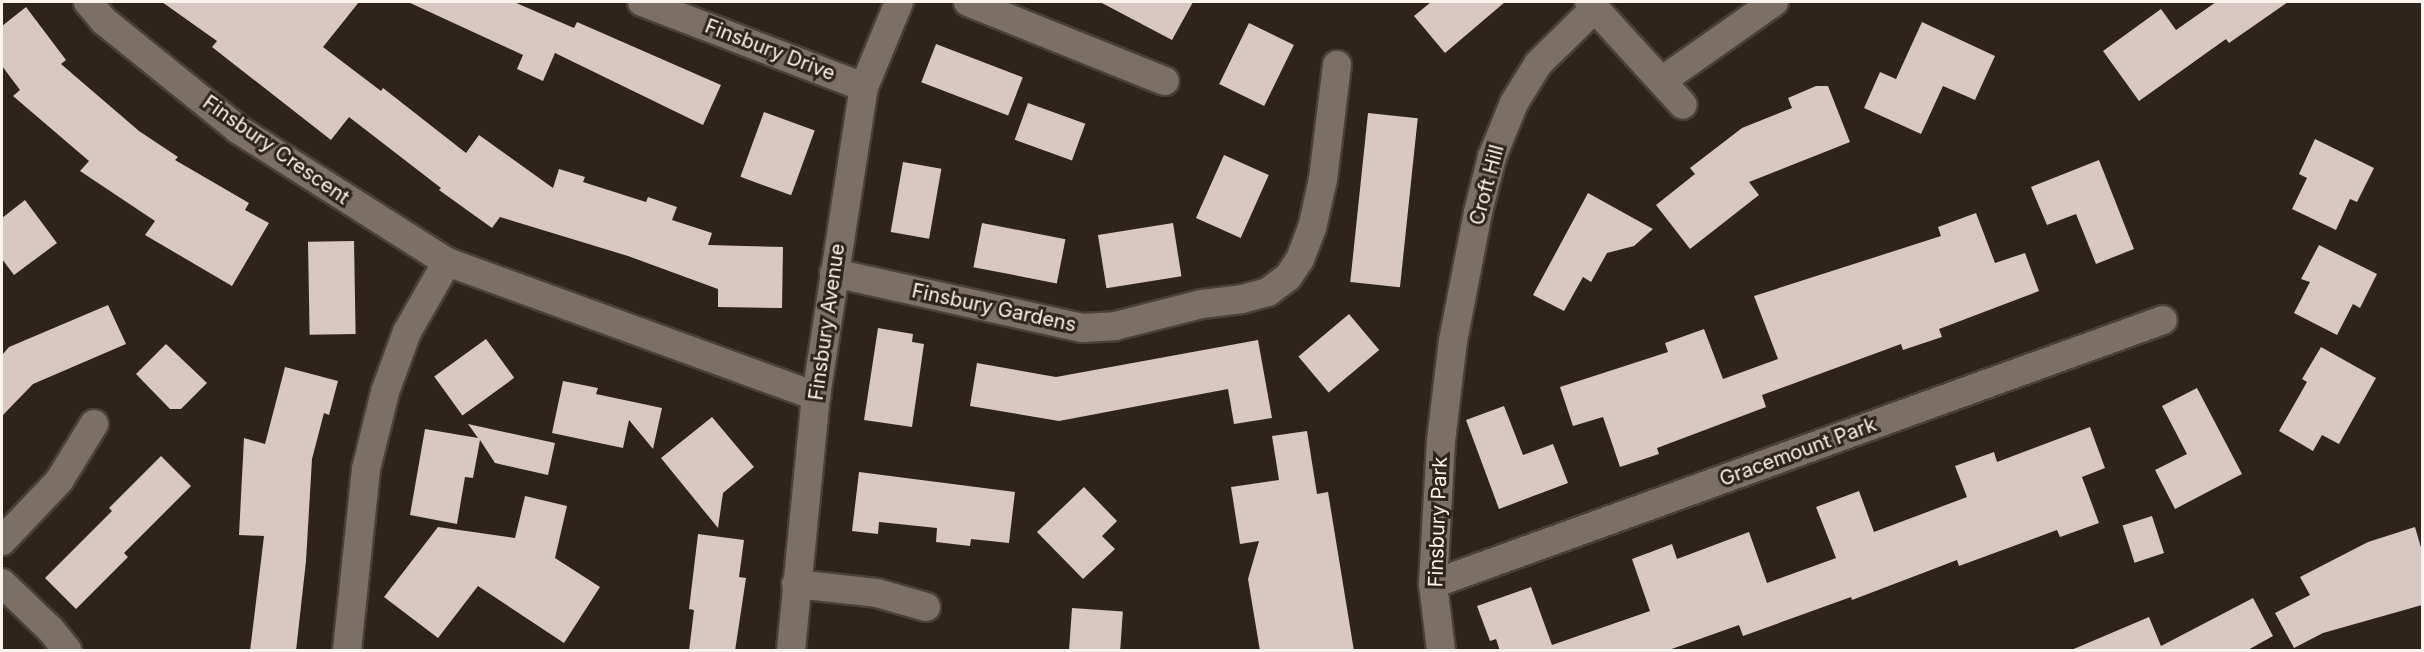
<!DOCTYPE html>
<style>
body{margin:0}
#map{position:relative;width:2424px;height:652px;overflow:hidden;background:#2e241c;font-family:Inter,sans-serif}
div>[style]{position:absolute}
.building>*{inset:0;background:#d8c7c2;transform-origin:0 0}
.roads{filter:drop-shadow(2px 0 #484039) drop-shadow(-2px 0 #484039) drop-shadow(0 2px #484039) drop-shadow(0 -2px #484039)}
.minor>*{height:28px;margin:-14px;padding:0 14px;transform-origin:14px;border-radius:14px;background:#7c7066}
span{translate:-50% -50%;white-space:nowrap;text-align:center;line-height:1.15;-webkit-text-stroke:6px #2e241c;paint-order:stroke}
.street-label{font-size:20px;color:#faf3ee}
.frame{position:absolute;inset:0;border:3px solid #faf3ee;pointer-events:none}
</style>
<div id="map">
<div class="building">
<i style="clip-path:polygon(162px 2px,359px 2px,323px 47px,381px 91px,383px 88px,466px 153px,479px 135px,553px 188px,559px 169px,585px 177px,583px 182px,646px 202px,648px 197px,677px 207px,672px 220px,712px 233px,708px 245px,783px 247px,782px 308px,718px 307px,718px 289px,628px 256px,500px 217px,492px 228px,439px 190px,441px 188px,349px 117px,331px 140px,212px 47px,217px 41px)"></i>
<i style="clip-path:polygon(408px 2px,514px 2px,574px 28px,577px 22px,721px 85px,703px 125px,555px 53px,543px 81px,517px 69px,523px 55px)"></i>
<i style="clip-path:polygon(1100px 2px,1193px 2px,1172px 40px)"></i>
<i style="clip-path:polygon(1431px 2px,1505px 2px,1445px 53px,1414px 16px)"></i>
<i style="clip-path:polygon(2216px 2px,2288px 2px,2229px 43px,2226px 39px,2139px 101px,2103px 51px,2161px 9px,2176px 30px)"></i>
<i style="clip-path:polygon(26px 7px,66px 60px,61px 64px,139px 131px,178px 157px,175px 160px,249px 203px,245px 210px,269px 223px,232px 286px,145px 235px,155px 221px,80px 171px,89px 161px,13px 96px,20px 90px,2px 66px,2px 26px)"></i>
<i style="clip-path:polygon(1922px 22px,1995px 56px,1975px 100px,1943px 86px,1921px 134px,1864px 108px,1880px 72px,1896px 79px)"></i>
<i style="left:1249px;top:23px;width:50px;height:68px;rotate:26deg"></i>
<i style="left:936px;top:44px;width:93px;height:41px;rotate:21deg"></i>
<i style="clip-path:polygon(1816px 86px,1828px 86px,1850px 142px,1749px 182px,1759px 195px,1690px 249px,1656px 205px,1695px 174px,1690px 168px,1742px 128px,1792px 108px,1788px 98px)"></i>
<i style="left:1028px;top:103px;width:61px;height:39px;rotate:20deg"></i>
<i style="left:764px;top:112px;width:54px;height:69px;rotate:20deg"></i>
<i style="left:1368px;top:113px;width:50px;height:170px;rotate:6deg"></i>
<i style="clip-path:polygon(2315px 139px,2374px 168px,2357px 202px,2350px 199px,2336px 230px,2292px 209px,2307px 178px,2299px 174px)"></i>
<i style="left:1224px;top:155px;width:49px;height:69px;rotate:24deg"></i>
<i style="clip-path:polygon(2099px 160px,2134px 249px,2096px 264px,2076px 214px,2047px 225px,2031px 187px)"></i>
<i style="left:903px;top:162px;width:39px;height:71px;rotate:10deg"></i>
<i style="clip-path:polygon(1588px 193px,1653px 229px,1634px 246px,1607px 253px,1591px 282px,1583px 277px,1564px 311px,1533px 295px)"></i>
<i style="clip-path:polygon(25px 200px,57px 243px,14px 275px,2px 259px,2px 218px)"></i>
<i style="clip-path:polygon(1976px 213px,1995px 263px,2025px 253px,2039px 291px,1939px 329px,1942px 337px,1903px 350px,1901px 344px,1762px 395px,1766px 407px,1657px 448px,1659px 454px,1620px 467px,1603px 417px,1573px 426px,1560px 387px,1668px 352px,1665px 343px,1704px 329px,1723px 379px,1778px 359px,1754px 296px,1941px 236px,1938px 227px)"></i>
<i style="left:982px;top:223px;width:85px;height:45px;rotate:11deg"></i>
<i style="left:1173px;top:223px;width:54px;height:76px;rotate:81deg"></i>
<i style="left:354px;top:241px;width:93px;height:46px;rotate:89deg"></i>
<i style="clip-path:polygon(2319px 245px,2377px 274px,2360px 308px,2353px 304px,2337px 335px,2294px 313px,2310px 282px,2301px 279px)"></i>
<i style="clip-path:polygon(108px 305px,126px 344px,33px 384px,2px 416px,2px 355px,9px 347px)"></i>
<i style="left:1349px;top:314px;width:47px;height:66px;rotate:50deg"></i>
<i style="clip-path:polygon(878px 328px,913px 334px,912px 342px,924px 344px,912px 427px,864px 420px)"></i>
<i style="left:486px;top:339px;width:48px;height:64px;rotate:54deg"></i>
<i style="clip-path:polygon(1258px 340px,1272px 418px,1234px 424px,1228px 389px,1059px 421px,970px 406px,977px 363px,1056px 377px)"></i>
<i style="clip-path:polygon(166px 344px,207px 383px,181px 409px,170px 409px,136px 374px)"></i>
<i style="clip-path:polygon(2321px 347px,2376px 378px,2339px 444px,2322px 435px,2313px 451px,2279px 431px,2307px 382px,2302px 379px)"></i>
<i style="clip-path:polygon(285px 367px,338px 381px,329px 415px,324px 413px,312px 459px,306px 561px,296px 651px,250px 651px,264px 536px,239px 535px,244px 438px,265px 444px)"></i>
<i style="clip-path:polygon(563px 381px,598px 388px,596px 394px,662px 408px,653px 449px,629px 420px,623px 448px,552px 433px)"></i>
<i style="clip-path:polygon(2197px 388px,2242px 474px,2175px 509px,2155px 470px,2187px 454px,2162px 406px)"></i>
<i style="clip-path:polygon(1504px 406px,1523px 455px,1553px 444px,1568px 483px,1499px 509px,1466px 420px)"></i>
<i style="clip-path:polygon(712px 417px,754px 467px,723px 493px,718px 528px,661px 458px)"></i>
<i style="clip-path:polygon(468px 424px,555px 443px,548px 475px,495px 463px,480px 440px,473px 478px,465px 477px,457px 524px,410px 515px,425px 429px,478px 438px)"></i>
<i style="clip-path:polygon(2090px 427px,2105px 468px,2082px 477px,2099px 523px,2060px 537px,2057px 530px,1959px 566px,1957px 560px,1852px 600px,1851px 597px,1743px 636px,1739px 625px,1666px 651px,1500px 651px,1496px 639px,1490px 641px,1477px 606px,1531px 587px,1552px 645px,1650px 611px,1632px 559px,1672px 544px,1677px 559px,1749px 532px,1767px 583px,1836px 558px,1816px 507px,1859px 491px,1874px 532px,1967px 497px,1955px 466px,1994px 452px,1997px 462px)"></i>
<i style="clip-path:polygon(1307px 431px,1317px 494px,1328px 492px,1354px 651px,1260px 651px,1248px 579px,1259px 541px,1240px 544px,1231px 487px,1279px 480px,1272px 436px)"></i>
<i style="clip-path:polygon(161px 456px,191px 486px,124px 553px,128px 557px,76px 609px,45px 578px,112px 511px,109px 508px)"></i>
<i style="clip-path:polygon(859px 472px,1015px 492px,1009px 543px,971px 539px,970px 546px,936px 542px,937px 528px,879px 522px,878px 534px,852px 531px)"></i>
<i style="clip-path:polygon(1084px 487px,1117px 521px,1102px 536px,1115px 549px,1083px 579px,1037px 532px)"></i>
<i style="clip-path:polygon(525px 496px,567px 506px,555px 558px,600px 587px,564px 643px,478px 586px,438px 638px,384px 597px,438px 527px,515px 538px)"></i>
<i style="left:2152px;top:516px;width:39px;height:31px;rotate:72deg"></i>
<i style="clip-path:polygon(2415px 527px,2422px 551px,2422px 605px,2323px 633px,2294px 648px,2275px 613px,2310px 595px,2300px 577px,2368px 542px)"></i>
<i style="clip-path:polygon(698px 534px,744px 540px,739px 577px,746px 578px,735px 651px,689px 651px,694px 610px,689px 609px)"></i>
<i style="clip-path:polygon(2253px 598px,2273px 636px,2246px 651px,2069px 651px,2149px 617px,2161px 646px)"></i>
<i style="left:1072px;top:608px;width:51px;height:43px;rotate:4deg"></i>
</div>
<div class="roads">
<div class="minor">
<i style="left:88px;top:2px;width:25px;rotate:50deg"></i>
<i style="left:104px;top:21px;width:174px;rotate:38.9deg"></i>
<i style="left:239px;top:130px;width:246px;rotate:32.4deg"></i>
<i style="left:447px;top:262px;width:393px;rotate:20deg"></i>
<i style="left:642px;top:2px;width:238px;rotate:21deg"></i>
<i style="left:968px;top:2px;width:212px;rotate:21.9deg"></i>
<i style="left:1589px;top:2px;width:139px;rotate:47.6deg"></i>
<i style="left:1663px;top:80px;width:136px;rotate:-35.1deg"></i>
<i style="left:834px;top:273px;width:254px;rotate:12.5deg"></i>
<i style="left:1082px;top:328px;width:33px;rotate:-3deg"></i>
<i style="left:1115px;top:326px;width:90px;rotate:-14.2deg"></i>
<i style="left:1202px;top:304px;width:40px;rotate:-7.1deg"></i>
<i style="left:1242px;top:299px;width:27px;rotate:-15deg"></i>
<i style="left:1268px;top:292px;width:25px;rotate:-37deg"></i>
<i style="left:1288px;top:277px;width:22px;rotate:-56deg"></i>
<i style="left:1300px;top:259px;width:33px;rotate:-69deg"></i>
<i style="left:1312px;top:228px;width:50px;rotate:-77.3deg"></i>
<i style="left:1323px;top:179px;width:115px;rotate:-83deg"></i>
<i style="left:2px;top:541px;width:83px;rotate:-46.5deg"></i>
<i style="left:59px;top:481px;width:67px;rotate:-58.4deg"></i>
<i style="left:2px;top:583px;width:68px;rotate:43.8deg"></i>
<i style="left:51px;top:630px;width:26px;rotate:51deg"></i>
<i style="left:796px;top:584px;width:81px;rotate:6.3deg"></i>
<i style="left:877px;top:593px;width:51px;rotate:15.9deg"></i>
<i style="left:1433px;top:584px;width:776px;rotate:-19.88deg"></i>
<i style="left:347px;top:650px;width:182px;rotate:-84deg"></i>
<i style="left:366px;top:469px;width:79px;rotate:-76.1deg"></i>
<i style="left:385px;top:392px;width:64px;rotate:-69.9deg"></i>
<i style="left:407px;top:332px;width:81px;rotate:-60.3deg"></i>
<i style="left:791px;top:650px;width:255px;rotate:-84.4deg"></i>
<i style="left:816px;top:396px;width:313px;rotate:-81.2deg"></i>
<i style="left:864px;top:87px;width:92px;rotate:-67.6deg"></i>
<i style="left:1441px;top:650px;width:66px;rotate:-96.9deg"></i>
<i style="left:1433px;top:584px;width:143px;rotate:-86.8deg"></i>
<i style="left:1441px;top:441px;width:101px;rotate:-83.2deg"></i>
<i style="left:1453px;top:341px;width:131px;rotate:-79deg"></i>
<i style="left:1478px;top:212px;width:57px;rotate:-75.7deg"></i>
<i style="left:1492px;top:157px;width:58px;rotate:-67.8deg"></i>
<i style="left:1514px;top:103px;width:46px;rotate:-58.4deg"></i>
<i style="left:1538px;top:64px;width:80px;rotate:-44.5deg"></i>
</div>
</div>
<div class="street-label">
<span style="left:770px;top:50px;rotate:21deg">Finsbury Drive</span>
<span style="left:276px;top:150px;rotate:35deg">Finsbury Crescent</span>
<span style="left:1487px;top:185px;rotate:-75deg">Croft Hill</span>
<span style="left:994px;top:308px;rotate:12deg">Finsbury Gardens</span>
<span style="left:827px;top:322px;rotate:-82deg">Finsbury Avenue</span>
<span style="left:1798px;top:452px;rotate:-20deg">Gracemount Park</span>
<span style="left:1438px;top:522px;rotate:-88deg">Finsbury Park</span>
</div>
<div class="frame"></div>
</div>
